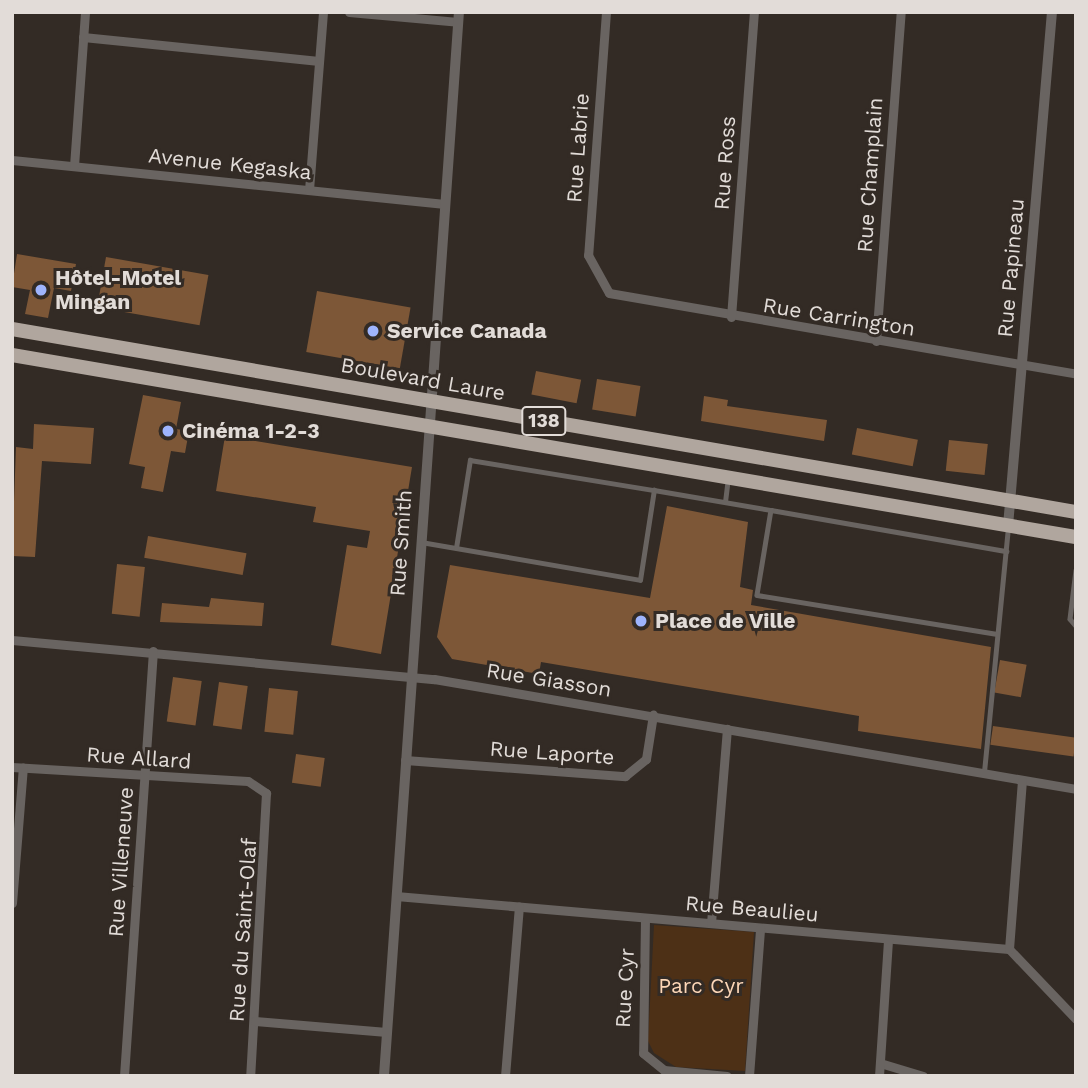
<!DOCTYPE html>
<meta charset="utf-8">
<style>
body{margin:0}
#map{position:relative;width:1088px;height:1088px;overflow:hidden;background:#332b25;font-family:"Work Sans",sans-serif}
div>[style]{position:absolute}
.green>*{inset:0;background:#4d3016}
.building>*{inset:0;background:#7d5737;transform-origin:0 0}
.service>*{height:4.5px;margin:-2.25px;padding:0 2.25px;transform-origin:2.25px;border-radius:2.25px;background:#696461}
.minor>*{height:9px;margin:-4.5px;padding:0 4.5px;transform-origin:4.5px;border-radius:4.5px;background:#696461}
.tertiary>*{height:10px;margin:-5px;padding:0 5px;transform-origin:5px;border-radius:5px;background:#696461}
.trunk>*{height:14px;margin:-7px;padding:0 7px;transform-origin:7px;border-radius:7px;background:#b0a69e}
.dots>*{width:19px;height:19px;translate:-50% -50%;box-sizing:border-box;border:4px solid #332b25;border-radius:50%}
span{translate:-50% -50%;white-space:nowrap;text-align:center;line-height:1.15;-webkit-text-stroke:6px #332b25;paint-order:stroke}
.shield-label span{padding:2px 5px;background:#332b25;border:2px solid;border-radius:5px;-webkit-text-stroke-width:0}
.shield-label{font-size:19px;color:#e2dcd8;font-weight:700}
.street-label{font-size:21px;color:#e2dcd8}
.poi-label{font-size:21px;color:#e2dcd8;font-weight:700}
.left{translate:0 -50%;text-align:left}
.park-label{font-size:21px;color:#fcd6b7}
.frame{position:absolute;inset:0;border:14px solid #e2dcd8;pointer-events:none}
</style>
<div id="map">
<div class="green">
<i style="clip-path:polygon(654px 925px,754px 932px,745px 1071px,676px 1067px,654px 1053px,648px 1041px)"></i>
</div>
<div class="building">
<i style="clip-path:polygon(17px 254px,76px 264px,71px 291px,54px 288px,48px 318px,25px 314px,30px 290px,12px 287px)"></i>
<i style="left:106px;top:257px;width:104px;height:51px;rotate:10deg"></i>
<i style="left:317px;top:291px;width:95px;height:62px;rotate:10deg"></i>
<i style="left:536px;top:371px;width:46px;height:24px;rotate:11deg"></i>
<i style="left:597px;top:379px;width:44px;height:31px;rotate:9deg"></i>
<i style="clip-path:polygon(143px 395px,181px 402px,176px 429px,189px 431px,185px 453px,171px 451px,163px 492px,141px 488px,145px 467px,129px 464px)"></i>
<i style="clip-path:polygon(704px 396px,728px 400px,727px 406px,827px 420px,824px 441px,701px 421px)"></i>
<i style="clip-path:polygon(34px 424px,94px 428px,91px 464px,42px 461px,35px 557px,12px 556px,16px 447px,33px 449px)"></i>
<i style="left:857px;top:428px;width:62px;height:27px;rotate:11deg"></i>
<i style="clip-path:polygon(225px 436px,412px 467px,381px 654px,331px 645px,347px 545px,367px 548px,370px 531px,313px 522px,316px 507px,216px 491px)"></i>
<i style="left:949px;top:440px;width:39px;height:31px;rotate:6deg"></i>
<i style="clip-path:polygon(667px 506px,748px 522px,740px 587px,753px 590px,751px 605px,991px 647px,981px 749px,858px 731px,859px 716px,541px 662px,539px 674px,452px 659px,437px 637px,450px 565px,650px 598px)"></i>
<i style="left:148px;top:536px;width:100px;height:22px;rotate:10deg"></i>
<i style="left:117px;top:564px;width:28px;height:50px;rotate:6deg"></i>
<i style="clip-path:polygon(211px 598px,264px 603px,262px 626px,160px 622px,162px 603px,209px 607px)"></i>
<i style="left:1000px;top:660px;width:27px;height:33px;rotate:10deg"></i>
<i style="left:173px;top:677px;width:29px;height:45px;rotate:8deg"></i>
<i style="left:219px;top:682px;width:29px;height:44px;rotate:8deg"></i>
<i style="left:269px;top:688px;width:29px;height:44px;rotate:6deg"></i>
<i style="left:993px;top:726px;width:84px;height:19px;rotate:8deg"></i>
<i style="left:296px;top:754px;width:29px;height:29px;rotate:8deg"></i>
</div>
<div class="service">
<i style="left:725px;top:502px;width:23px;rotate:-83deg"></i>
<i style="left:771px;top:510px;width:239px;rotate:9.9deg"></i>
<i style="left:421px;top:542px;width:222px;rotate:9.8deg"></i>
<i style="left:640px;top:580px;width:91px;rotate:-81.2deg"></i>
<i style="left:654px;top:490px;width:119px;rotate:9.7deg"></i>
<i style="left:771px;top:510px;width:86px;rotate:99.4deg"></i>
<i style="left:757px;top:595px;width:243px;rotate:9.2deg"></i>
<i style="left:456px;top:548px;width:89px;rotate:-81deg"></i>
<i style="left:470px;top:460px;width:186px;rotate:9.3deg"></i>
<i style="left:1076px;top:570px;width:49px;rotate:97deg"></i>
<i style="left:1070px;top:619px;width:9px;rotate:49deg"></i>
<i style="left:984px;top:772px;width:246px;rotate:-84.4deg"></i>
</div>
<div class="minor">
<i style="left:349px;top:12px;width:109px;rotate:5.2deg"></i>
<i style="left:606px;top:12px;width:244px;rotate:94.2deg"></i>
<i style="left:588px;top:255px;width:43px;rotate:61.1deg"></i>
<i style="left:609px;top:293px;width:474px;rotate:9.8deg"></i>
<i style="left:83px;top:37px;width:237px;rotate:5.8deg"></i>
<i style="left:12px;top:160px;width:435px;rotate:5.8deg"></i>
<i style="left:74px;top:166px;width:154px;rotate:-85.9deg"></i>
<i style="left:309px;top:190px;width:179px;rotate:-85.5deg"></i>
<i style="left:731px;top:317px;width:306px;rotate:-85.7deg"></i>
<i style="left:876px;top:341px;width:330px;rotate:-85.7deg"></i>
<i style="left:12px;top:640px;width:424px;rotate:5.3deg"></i>
<i style="left:434px;top:679px;width:651px;rotate:9.72deg"></i>
<i style="left:405px;top:760px;width:221px;rotate:4.2deg"></i>
<i style="left:625px;top:776px;width:27px;rotate:-39deg"></i>
<i style="left:646px;top:759px;width:45px;rotate:-81deg"></i>
<i style="left:12px;top:767px;width:236px;rotate:3.4deg"></i>
<i style="left:248px;top:781px;width:22px;rotate:34deg"></i>
<i style="left:266px;top:793px;width:283px;rotate:93.2deg"></i>
<i style="left:396px;top:896px;width:615px;rotate:4.94deg"></i>
<i style="left:1009px;top:949px;width:97px;rotate:46.3deg"></i>
<i style="left:12px;top:903px;width:136px;rotate:-85.4deg"></i>
<i style="left:645px;top:918px;width:135px;rotate:90.8deg"></i>
<i style="left:643px;top:1053px;width:27px;rotate:39deg"></i>
<i style="left:664px;top:1070px;width:63px;rotate:5.4deg"></i>
<i style="left:711px;top:923px;width:195px;rotate:-85.3deg"></i>
<i style="left:1009px;top:949px;width:169px;rotate:-85.6deg"></i>
<i style="left:255px;top:1021px;width:132px;rotate:4.8deg"></i>
<i style="left:880px;top:1063px;width:45px;rotate:16.8deg"></i>
<i style="left:124px;top:1076px;width:426px;rotate:-86.1deg"></i>
<i style="left:505px;top:1076px;width:170px;rotate:-85.3deg"></i>
<i style="left:749px;top:1076px;width:148px;rotate:-85.7deg"></i>
<i style="left:879px;top:1076px;width:137px;rotate:-86.2deg"></i>
</div>
<div class="tertiary">
<i style="left:1008px;top:526px;width:516px;rotate:-85.11deg"></i>
<i style="left:384px;top:1076px;width:1067px;rotate:-85.97deg"></i>
</div>
<div class="trunk">
<i style="left:12px;top:329px;width:1080px;rotate:9.76deg"></i>
<i style="left:12px;top:355px;width:1079px;rotate:9.71deg"></i>
</div>
<div class="dots">
<i style="left:41px;top:290px;background:#9eb4fd"></i>
<i style="left:373px;top:331px;background:#9eb4fd"></i>
<i style="left:168px;top:431px;background:#9eb4fd"></i>
<i style="left:641px;top:621px;background:#9eb4fd"></i>
</div>
<div class="shield-label">
<span style="left:544px;top:421px">138</span>
</div>
<div class="street-label">
<span style="left:578px;top:148px;rotate:-86deg">Rue Labrie</span>
<span style="left:725px;top:163px;rotate:-86deg">Rue Ross</span>
<span style="left:230px;top:164px;rotate:6deg">Avenue Kegaska</span>
<span style="left:870px;top:175px;rotate:-86deg">Rue Champlain</span>
<span style="left:1011px;top:268px;rotate:-85deg">Rue Papineau</span>
<span style="left:839px;top:317px;rotate:9deg">Rue Carrington</span>
<span style="left:423px;top:379px;rotate:10deg">Boulevard Laure</span>
<span style="left:401px;top:543px;rotate:-86deg">Rue Smith</span>
<span style="left:549px;top:680px;rotate:9deg">Rue Giasson</span>
<span style="left:552px;top:753px;rotate:4deg">Rue Laporte</span>
<span style="left:139px;top:758px;rotate:4deg">Rue Allard</span>
<span style="left:121px;top:862px;rotate:-86deg">Rue Villeneuve</span>
<span style="left:752px;top:909px;rotate:5deg">Rue Beaulieu</span>
<span style="left:243px;top:930px;rotate:-86deg">Rue du Saint-Olaf</span>
<span style="left:625px;top:988px;rotate:-87deg">Rue Cyr</span>
</div>
<div class="poi-label">
<span class="left" style="left:55px;top:290px">Hôtel-Motel<br>Mingan</span>
<span class="left" style="left:387px;top:331px">Service Canada</span>
<span class="left" style="left:182px;top:431px">Cinéma 1-2-3</span>
<span class="left" style="left:655px;top:621px">Place de Ville</span>
</div>
<div class="park-label">
<span style="left:701px;top:986px">Parc Cyr</span>
</div>
<div class="frame"></div>
</div>
